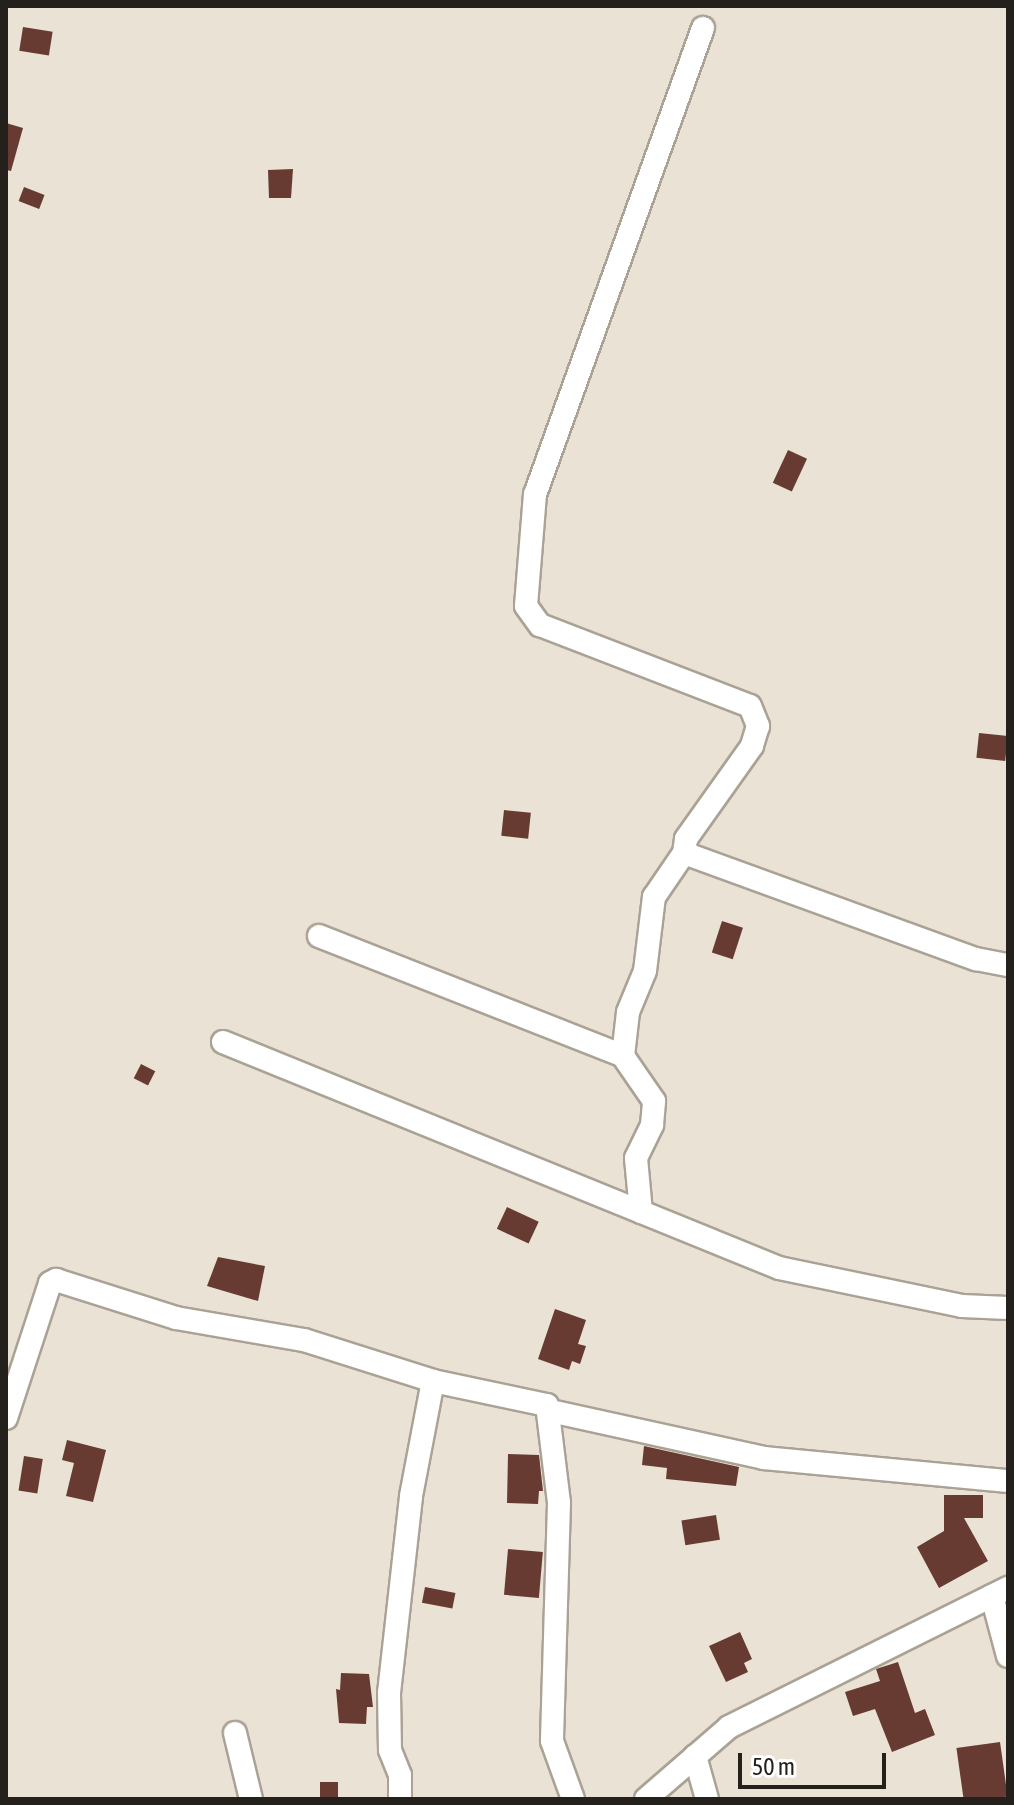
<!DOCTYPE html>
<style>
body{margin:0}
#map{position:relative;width:1014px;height:1805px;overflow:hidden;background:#eae2d4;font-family:"Asap Condensed",sans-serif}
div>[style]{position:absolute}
.building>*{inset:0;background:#673b32;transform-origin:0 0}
.roads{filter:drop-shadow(2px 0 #aaa295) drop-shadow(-2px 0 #aaa295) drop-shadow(0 2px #aaa295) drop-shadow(0 -2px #aaa295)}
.minor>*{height:22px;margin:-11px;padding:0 11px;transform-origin:11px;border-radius:11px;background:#fff}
span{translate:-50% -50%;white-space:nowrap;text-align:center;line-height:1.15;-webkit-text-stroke:8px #fff;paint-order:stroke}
.frame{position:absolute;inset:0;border:8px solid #24211c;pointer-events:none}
.scale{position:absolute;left:738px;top:1753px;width:148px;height:36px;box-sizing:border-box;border:4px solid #24211c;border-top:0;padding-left:10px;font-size:24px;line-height:28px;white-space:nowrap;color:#24211c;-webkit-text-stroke:6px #fff;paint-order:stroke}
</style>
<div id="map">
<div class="building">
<i style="left:23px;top:27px;width:30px;height:24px;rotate:9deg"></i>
<i style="clip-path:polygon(6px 123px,23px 128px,11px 171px,6px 170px)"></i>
<i style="clip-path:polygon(293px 169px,291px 198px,269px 198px,268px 170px)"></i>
<i style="left:24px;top:187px;width:22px;height:15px;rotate:21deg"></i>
<i style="left:788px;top:450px;width:21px;height:36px;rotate:25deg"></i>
<i style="left:979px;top:733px;width:29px;height:25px;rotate:6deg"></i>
<i style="left:504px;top:810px;width:27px;height:26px;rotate:6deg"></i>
<i style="left:722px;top:921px;width:22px;height:33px;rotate:18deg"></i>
<i style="left:141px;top:1064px;width:16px;height:16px;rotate:27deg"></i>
<i style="left:507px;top:1207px;width:35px;height:24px;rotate:25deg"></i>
<i style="clip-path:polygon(218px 1257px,265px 1266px,258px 1301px,207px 1286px)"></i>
<i style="clip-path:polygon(555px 1309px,586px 1320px,578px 1344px,586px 1346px,580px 1364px,572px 1361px,569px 1370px,538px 1359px)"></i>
<i style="clip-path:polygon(67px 1440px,106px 1450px,93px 1502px,66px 1496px,74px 1463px,62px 1460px)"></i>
<i style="clip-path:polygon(644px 1446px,739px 1467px,736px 1486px,666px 1479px,667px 1468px,642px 1465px)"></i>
<i style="clip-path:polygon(508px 1454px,539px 1455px,543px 1491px,539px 1491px,538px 1504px,507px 1503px)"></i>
<i style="left:24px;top:1456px;width:19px;height:35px;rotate:9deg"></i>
<i style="clip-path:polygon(944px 1495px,983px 1495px,983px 1518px,964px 1518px,988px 1561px,939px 1588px,917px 1547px,944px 1531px)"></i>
<i style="left:716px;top:1515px;width:25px;height:35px;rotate:81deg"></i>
<i style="left:508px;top:1549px;width:35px;height:46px;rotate:5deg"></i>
<i style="left:425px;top:1587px;width:31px;height:16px;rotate:11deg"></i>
<i style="clip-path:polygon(740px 1632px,752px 1659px,744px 1663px,748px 1672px,726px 1682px,709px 1646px)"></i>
<i style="clip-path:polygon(898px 1662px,915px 1713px,925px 1709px,935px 1735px,892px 1752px,875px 1709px,853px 1716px,845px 1692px,880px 1681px,876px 1669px)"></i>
<i style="clip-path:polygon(341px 1673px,369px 1674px,373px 1707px,367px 1707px,366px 1724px,339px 1723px,336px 1689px,340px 1690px)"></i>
<i style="left:1000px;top:1742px;width:55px;height:44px;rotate:82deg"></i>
<i style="left:320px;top:1782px;width:18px;height:17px"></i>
</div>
<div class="roads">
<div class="minor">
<i style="left:703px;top:28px;width:495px;rotate:109.8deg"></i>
<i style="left:535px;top:494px;width:112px;rotate:94.6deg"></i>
<i style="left:526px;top:606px;width:24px;rotate:54deg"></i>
<i style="left:540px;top:625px;width:225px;rotate:21.1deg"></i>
<i style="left:750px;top:706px;width:22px;rotate:68deg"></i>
<i style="left:758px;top:726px;width:21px;rotate:107deg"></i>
<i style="left:752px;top:746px;width:114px;rotate:125.4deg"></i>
<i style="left:686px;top:839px;width:14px;rotate:98deg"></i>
<i style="left:684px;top:853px;width:311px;rotate:20deg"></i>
<i style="left:976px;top:959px;width:33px;rotate:11deg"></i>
<i style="left:319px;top:936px;width:327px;rotate:21.5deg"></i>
<i style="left:223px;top:1042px;width:600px;rotate:22.12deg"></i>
<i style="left:779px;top:1268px;width:187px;rotate:11.7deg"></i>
<i style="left:962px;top:1306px;width:46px;rotate:2.5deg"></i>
<i style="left:641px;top:1212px;width:54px;rotate:-95.3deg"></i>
<i style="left:636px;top:1158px;width:37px;rotate:-64deg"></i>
<i style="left:652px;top:1125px;width:24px;rotate:-85deg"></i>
<i style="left:654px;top:1101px;width:55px;rotate:-124.6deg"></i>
<i style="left:623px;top:1056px;width:44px;rotate:-83.5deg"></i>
<i style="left:628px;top:1012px;width:44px;rotate:-67.5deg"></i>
<i style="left:645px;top:971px;width:75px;rotate:-83.1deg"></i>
<i style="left:654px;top:897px;width:53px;rotate:-55.7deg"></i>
<i style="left:551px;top:1411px;width:218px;rotate:12.4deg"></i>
<i style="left:764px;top:1458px;width:245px;rotate:5.4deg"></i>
<i style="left:6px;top:1418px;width:142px;rotate:-71.9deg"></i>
<i style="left:50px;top:1283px;width:7px;rotate:-27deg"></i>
<i style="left:56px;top:1280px;width:126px;rotate:17.6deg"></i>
<i style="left:176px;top:1318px;width:130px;rotate:9.8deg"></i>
<i style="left:304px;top:1340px;width:135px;rotate:17.6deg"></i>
<i style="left:433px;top:1381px;width:116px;rotate:11.9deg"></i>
<i style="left:547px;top:1405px;width:99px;rotate:83deg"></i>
<i style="left:559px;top:1503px;width:238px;rotate:91.7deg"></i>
<i style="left:552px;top:1741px;width:62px;rotate:70.1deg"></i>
<i style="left:992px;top:1596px;width:62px;rotate:75.1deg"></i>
<i style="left:235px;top:1733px;width:68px;rotate:76.4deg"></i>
<i style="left:695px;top:1756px;width:45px;rotate:74.4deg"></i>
<i style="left:400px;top:1799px;width:24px;rotate:-90deg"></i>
<i style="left:400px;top:1775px;width:27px;rotate:-112deg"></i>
<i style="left:390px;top:1750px;width:57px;rotate:-91deg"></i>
<i style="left:389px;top:1693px;width:198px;rotate:-83.6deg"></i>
<i style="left:411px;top:1496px;width:117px;rotate:-79.2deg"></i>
<i style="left:646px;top:1799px;width:110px;rotate:-40.9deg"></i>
<i style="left:729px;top:1727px;width:312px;rotate:-26.5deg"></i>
</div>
</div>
<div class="frame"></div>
<div class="scale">50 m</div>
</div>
